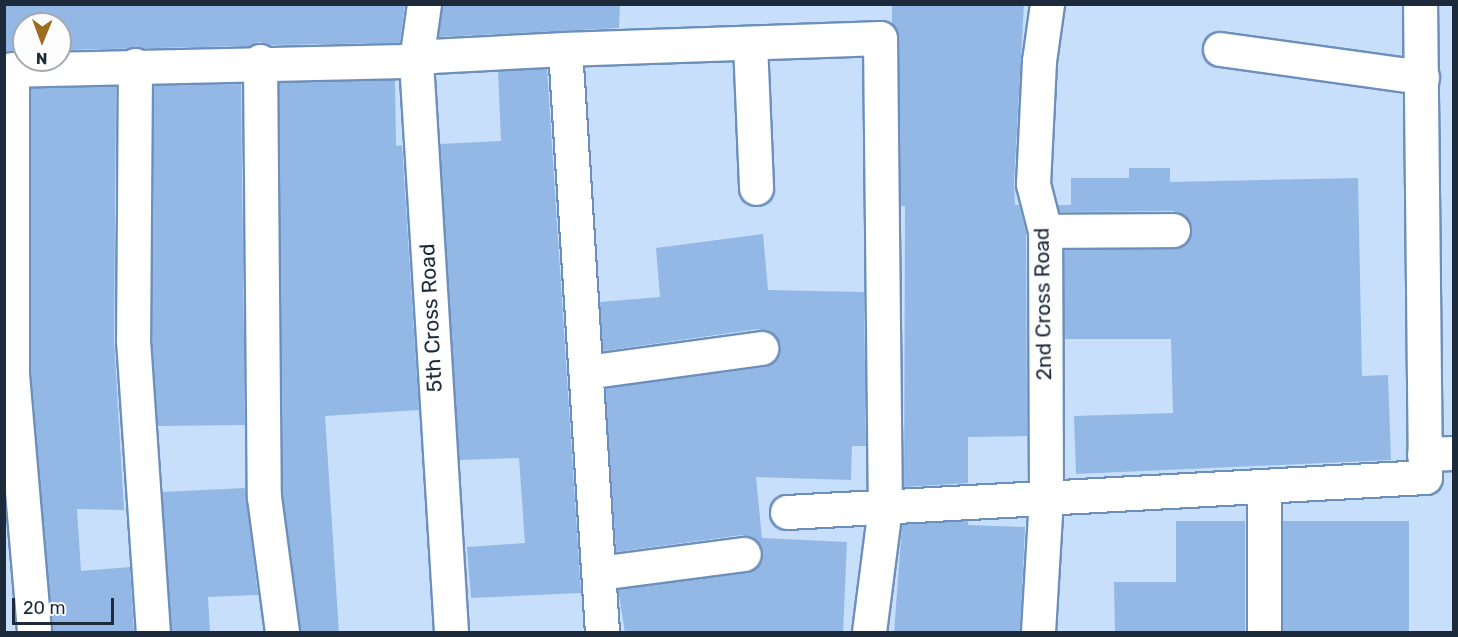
<!DOCTYPE html>
<style>
body{margin:0}
#map{position:relative;width:1458px;height:637px;overflow:hidden;background:#c8dffb;font-family:Rubik,sans-serif}
div>[style]{position:absolute}
.building>*{inset:0;background:#93b8e6;transform-origin:0 0}
.roads{filter:drop-shadow(2px 0 #6c90bb) drop-shadow(-2px 0 #6c90bb) drop-shadow(0 2px #6c90bb) drop-shadow(0 -2px #6c90bb)}
.minor>*{height:33px;margin:-16.5px;padding:0 16.5px;transform-origin:16.5px;border-radius:16.5px;background:#fff}
span{translate:-50% -50%;white-space:nowrap;text-align:center;line-height:1.15;-webkit-text-stroke:5px #fdfdfd;paint-order:stroke}
.street-label{font-size:21px;color:#1c2a3c}
.frame{position:absolute;inset:0;border:6px solid #1c2a3c;pointer-events:none}
.north{position:absolute;left:12px;top:12px;width:60px;height:60px;box-sizing:border-box;background:#fdfdfd;border:2px solid #a3a9b0;border-radius:50%;rotate:181deg;font-size:16px;font-weight:700;line-height:24px;text-align:center;color:#1c2a3c}
.north::after{content:'';display:block;margin:auto;width:21px;height:27px;background:#9c6c1f;clip-path:polygon(50% 0,100% 100%,50% 72%,0 100%)}
.scale{position:absolute;left:12px;top:598px;width:102px;height:27px;box-sizing:border-box;border:3px solid #1c2a3c;border-top:0;padding-left:8px;font-size:18px;line-height:21px;white-space:nowrap;color:#1c2a3c;-webkit-text-stroke:4px #fdfdfd;paint-order:stroke}
</style>
<div id="map">
<div class="building">
<i style="clip-path:polygon(4px 4px,405px 4px,400px 43px,270px 45px,259px 42px,249px 46px,60px 50px,60px 24px,24px 24px,24px 51px,4px 51px)"></i>
<i style="clip-path:polygon(442px 4px,620px 4px,619px 28px,438px 37px)"></i>
<i style="clip-path:polygon(892px 4px,1024px 4px,1014px 183px,1015px 205px,1019px 205px,1026px 233px,1027px 436px,968px 437px,968px 483px,904px 487px,905px 206px,901px 206px,899px 38px,892px 24px)"></i>
<i style="clip-path:polygon(547px 69px,581px 593px,471px 598px,467px 547px,525px 543px,519px 458px,459px 460px,440px 144px,501px 141px,498px 71px)"></i>
<i style="clip-path:polygon(395px 80px,396px 146px,402px 145px,419px 410px,325px 416px,339px 633px,300px 633px,283px 496px,279px 83px)"></i>
<i style="clip-path:polygon(241px 84px,245px 425px,158px 426px,152px 339px,154px 85px)"></i>
<i style="clip-path:polygon(116px 86px,114px 340px,124px 510px,77px 509px,81px 571px,130px 567px,134px 633px,52px 633px,31px 373px,31px 88px)"></i>
<i style="clip-path:polygon(1129px 168px,1170px 168px,1170px 182px,1358px 178px,1362px 376px,1388px 375px,1391px 460px,1076px 474px,1074px 416px,1173px 413px,1171px 339px,1064px 339px,1064px 250px,1173px 249px,1190px 239px,1189px 220px,1173px 211px,1060px 212px,1058px 205px,1071px 205px,1071px 178px,1129px 178px)"></i>
<i style="clip-path:polygon(763px 234px,768px 290px,864px 292px,866px 446px,852px 446px,851px 480px,756px 477px,762px 538px,847px 542px,843px 633px,625px 633px,618px 589px,746px 573px,756px 568px,763px 552px,758px 542px,742px 535px,616px 552px,605px 388px,764px 367px,773px 362px,780px 346px,775px 336px,758px 329px,603px 351px,600px 302px,660px 297px,656px 248px)"></i>
<i style="clip-path:polygon(245px 488px,258px 595px,208px 597px,210px 633px,171px 633px,162px 492px)"></i>
<i style="clip-path:polygon(968px 521px,968px 525px,1025px 527px,1020px 633px,894px 633px,902px 524px)"></i>
<i style="clip-path:polygon(1176px 521px,1245px 521px,1245px 633px,1115px 633px,1114px 582px,1176px 582px)"></i>
<i style="left:1283px;top:521px;width:126px;height:112px"></i>
</div>
<div class="roads">
<div class="minor">
<i style="left:424px;top:4px;width:58px;rotate:98deg"></i>
<i style="left:416px;top:61px;width:572px;rotate:86.49deg"></i>
<i style="left:750px;top:43px;width:145px;rotate:87.6deg"></i>
<i style="left:565px;top:49px;width:584px;rotate:86.37deg"></i>
<i style="left:1220px;top:49px;width:204px;rotate:7.9deg"></i>
<i style="left:260px;top:61px;width:436px;rotate:89.5deg"></i>
<i style="left:264px;top:497px;width:136px;rotate:82.4deg"></i>
<i style="left:135px;top:65px;width:275px;rotate:90.4deg"></i>
<i style="left:133px;top:340px;width:293px;rotate:86.1deg"></i>
<i style="left:12px;top:69px;width:305px;rotate:90deg"></i>
<i style="left:12px;top:374px;width:259px;rotate:85.1deg"></i>
<i style="left:4px;top:70px;width:412px;rotate:-1.3deg"></i>
<i style="left:416px;top:61px;width:16px;rotate:-18deg"></i>
<i style="left:431px;top:56px;width:134px;rotate:-3deg"></i>
<i style="left:565px;top:49px;width:315px;rotate:-2deg"></i>
<i style="left:880px;top:38px;width:469px;rotate:89.4deg"></i>
<i style="left:885px;top:507px;width:126px;rotate:97.3deg"></i>
<i style="left:1045px;top:231px;width:128px;rotate:-0.4deg"></i>
<i style="left:586px;top:372px;width:177px;rotate:-7.8deg"></i>
<i style="left:1424px;top:454px;width:30px;rotate:-2deg"></i>
<i style="left:1264px;top:486px;width:146px;rotate:90deg"></i>
<i style="left:787px;top:512px;width:639px;rotate:-3.14deg"></i>
<i style="left:1425px;top:477px;width:473px;rotate:-90.6deg"></i>
<i style="left:599px;top:573px;width:146px;rotate:-7.5deg"></i>
<i style="left:1038px;top:632px;width:134px;rotate:-86.6deg"></i>
<i style="left:1046px;top:498px;width:267px;rotate:-90.2deg"></i>
<i style="left:1045px;top:231px;width:49px;rotate:-104.3deg"></i>
<i style="left:1033px;top:184px;width:123px;rotate:-87.2deg"></i>
<i style="left:1039px;top:61px;width:58px;rotate:-82deg"></i>
</div>
</div>
<div class="street-label">
<span style="left:1043px;top:304px;rotate:-91deg">2nd Cross Road</span>
<span style="left:431px;top:318px;rotate:-93deg">5th Cross Road</span>
</div>
<div class="frame"></div>
<div class="north">N</div>
<div class="scale">20 m</div>
</div>
